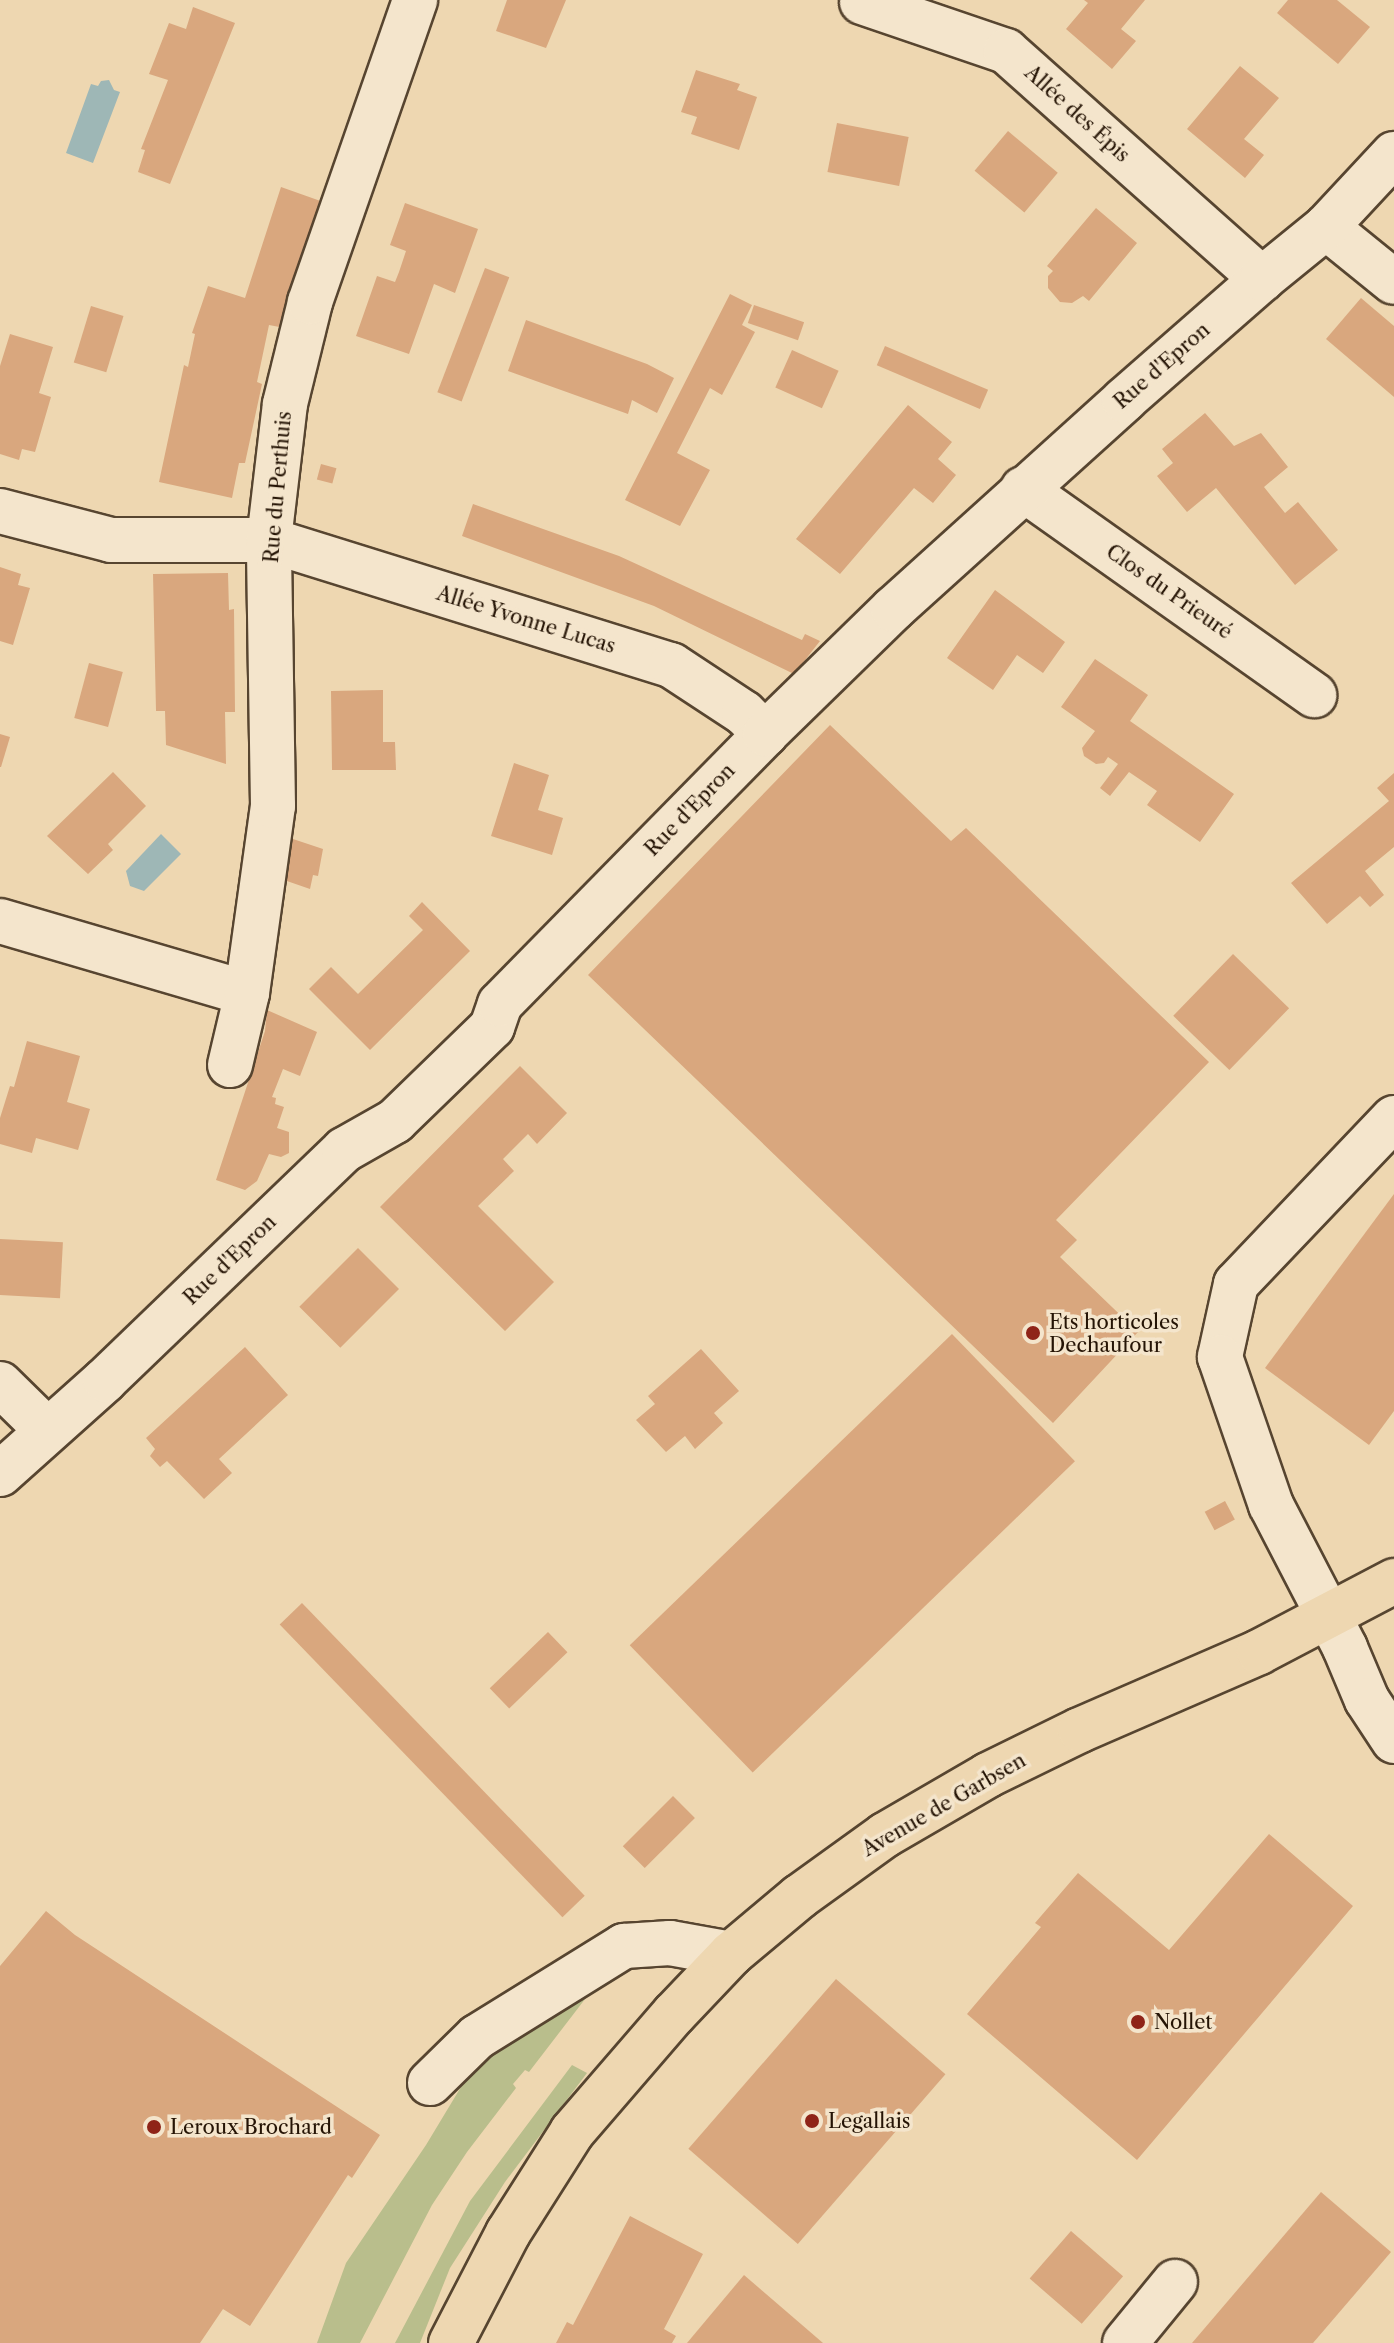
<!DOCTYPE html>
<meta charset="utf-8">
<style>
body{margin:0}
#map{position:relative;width:1394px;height:2343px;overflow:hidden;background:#eed7b1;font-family:"Libre Caslon Text",serif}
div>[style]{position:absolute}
.green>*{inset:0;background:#b9be8c}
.water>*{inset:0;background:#9eb7b6}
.building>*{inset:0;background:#d9a77e;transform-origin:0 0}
.roads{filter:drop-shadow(2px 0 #574530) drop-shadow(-2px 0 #574530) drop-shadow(0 2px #574530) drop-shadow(0 -2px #574530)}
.minor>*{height:44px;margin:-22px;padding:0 22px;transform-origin:22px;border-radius:22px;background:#f4e5cc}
.major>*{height:44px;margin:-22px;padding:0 22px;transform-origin:22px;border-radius:22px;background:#eed7b1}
.dots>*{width:22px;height:22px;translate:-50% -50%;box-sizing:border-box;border:4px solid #f4e5cc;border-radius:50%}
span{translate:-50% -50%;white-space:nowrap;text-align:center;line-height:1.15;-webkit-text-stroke:7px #f4e5cc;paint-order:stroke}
.street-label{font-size:20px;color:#251405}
.poi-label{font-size:20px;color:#251405}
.left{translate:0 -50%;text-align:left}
</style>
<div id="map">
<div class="green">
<i style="clip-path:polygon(592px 1990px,529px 2072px,525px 2070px,513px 2084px,516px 2088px,467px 2152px,432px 2205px,360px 2343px,317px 2343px,346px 2263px,426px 2145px,470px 2072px,523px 2030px)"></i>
<i style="clip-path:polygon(572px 2065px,587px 2073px,505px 2182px,450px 2268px,420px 2343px,395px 2343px,470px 2201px)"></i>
</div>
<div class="water">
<i style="clip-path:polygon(109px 80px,114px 90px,120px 92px,93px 163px,66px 153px,91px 84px,98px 86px,101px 81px)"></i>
<i style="clip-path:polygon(161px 834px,181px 854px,144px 891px,130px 886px,126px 871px)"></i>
</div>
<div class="building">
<i style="clip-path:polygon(507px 0,566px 0,546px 48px,496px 31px)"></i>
<i style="clip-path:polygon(1084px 0,1145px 0,1121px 29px,1136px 41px,1112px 69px,1066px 29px,1088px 3px)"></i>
<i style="clip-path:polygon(1288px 0,1337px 0,1370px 27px,1338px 64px,1277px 13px)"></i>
<i style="clip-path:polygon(193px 7px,235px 23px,170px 184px,138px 172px,145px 150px,141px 149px,168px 80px,149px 74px,169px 23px,186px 29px)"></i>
<i style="clip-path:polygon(1240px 66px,1279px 98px,1244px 139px,1264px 155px,1245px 178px,1187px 129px)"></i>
<i style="clip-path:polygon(696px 70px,740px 84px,737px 90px,757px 97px,739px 150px,691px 134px,697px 117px,681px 112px)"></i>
<i style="left:837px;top:123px;width:73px;height:50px;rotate:11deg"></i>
<i style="left:1008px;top:131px;width:65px;height:52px;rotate:40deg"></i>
<i style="clip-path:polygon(281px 187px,329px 204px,290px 329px,269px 325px,257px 382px,262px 384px,245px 463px,239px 463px,232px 498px,159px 482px,184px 365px,188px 367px,195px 334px,192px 333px,208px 286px,245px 298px)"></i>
<i style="clip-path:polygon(405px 203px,478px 229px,455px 293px,434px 284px,409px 354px,356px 336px,377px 276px,395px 282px,399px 272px,406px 251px,390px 245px)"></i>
<i style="clip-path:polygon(1096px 208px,1137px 243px,1089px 301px,1083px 296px,1072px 303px,1060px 302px,1048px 288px,1048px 276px,1053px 271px,1047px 266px)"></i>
<i style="left:485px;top:268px;width:26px;height:133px;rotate:21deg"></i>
<i style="clip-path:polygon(730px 294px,752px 305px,742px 325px,755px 332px,722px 395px,710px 388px,677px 453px,710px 470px,680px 526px,625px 500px)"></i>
<i style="clip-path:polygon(1361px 298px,1394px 326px,1394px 397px,1326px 339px)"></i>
<i style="left:754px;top:305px;width:53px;height:19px;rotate:19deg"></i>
<i style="left:91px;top:306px;width:34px;height:59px;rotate:17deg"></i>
<i style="clip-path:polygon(526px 320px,647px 364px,674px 378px,657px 413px,632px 400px,628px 414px,508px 371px)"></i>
<i style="clip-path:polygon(10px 334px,53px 347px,39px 393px,51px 397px,35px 452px,22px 449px,19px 460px,0 454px,0 366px)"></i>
<i style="left:885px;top:346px;width:112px;height:21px;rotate:23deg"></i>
<i style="left:792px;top:350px;width:51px;height:41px;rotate:24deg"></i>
<i style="clip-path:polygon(908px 405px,952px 442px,938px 459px,956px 475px,933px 503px,914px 488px,840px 574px,796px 539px)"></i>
<i style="clip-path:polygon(1205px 413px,1234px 446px,1261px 433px,1288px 467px,1264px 487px,1285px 513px,1298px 502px,1338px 550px,1295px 585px,1216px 488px,1187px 512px,1157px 476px,1173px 463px,1162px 449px)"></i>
<i style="left:321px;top:464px;width:16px;height:16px;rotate:15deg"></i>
<i style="clip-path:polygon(473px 504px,619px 556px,802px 640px,805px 634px,820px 641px,794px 674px,654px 606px,462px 536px)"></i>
<i style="clip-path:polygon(0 567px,21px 574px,18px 585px,30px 588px,13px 645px,0 641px)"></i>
<i style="clip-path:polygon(228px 573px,229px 610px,234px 609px,235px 712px,225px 712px,226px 764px,166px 745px,165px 711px,156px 711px,153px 574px)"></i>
<i style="clip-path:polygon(995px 590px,1065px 642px,1043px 673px,1017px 655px,993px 690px,947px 658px)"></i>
<i style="clip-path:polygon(1095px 659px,1148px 695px,1130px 721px,1234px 794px,1200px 842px,1147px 805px,1157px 791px,1129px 772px,1110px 796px,1100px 788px,1118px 764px,1108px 757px,1104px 763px,1096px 764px,1084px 756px,1082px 748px,1095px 731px,1061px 707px)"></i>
<i style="left:89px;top:663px;width:35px;height:57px;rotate:15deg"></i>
<i style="clip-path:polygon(383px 690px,383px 742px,395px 742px,396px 770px,332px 770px,331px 691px)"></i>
<i style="clip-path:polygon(830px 725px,951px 841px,966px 828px,1209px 1062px,1056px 1220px,1077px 1240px,1060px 1257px,1138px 1332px,1053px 1423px,588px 975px)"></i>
<i style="clip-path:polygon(0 734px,10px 737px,1px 767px,0 767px)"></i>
<i style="clip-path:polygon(514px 763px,549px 775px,538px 810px,563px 818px,552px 855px,491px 836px)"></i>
<i style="clip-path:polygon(113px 772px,146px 806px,108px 844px,113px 850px,88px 874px,47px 836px)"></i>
<i style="clip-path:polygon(1394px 773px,1394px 847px,1365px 871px,1384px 895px,1370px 907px,1360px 896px,1327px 924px,1291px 883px,1389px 801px,1377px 788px)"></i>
<i style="clip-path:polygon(290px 838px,323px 849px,318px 876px,313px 875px,310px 889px,284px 880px)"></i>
<i style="clip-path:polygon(422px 902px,470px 951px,370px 1050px,309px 989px,331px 967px,358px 994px,423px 930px,409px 916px)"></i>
<i style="left:1233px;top:954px;width:78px;height:86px;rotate:44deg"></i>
<i style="clip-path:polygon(267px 1010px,317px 1032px,300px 1076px,283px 1069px,272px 1097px,276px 1098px,275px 1104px,284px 1107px,277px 1128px,289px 1132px,289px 1153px,281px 1157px,269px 1154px,257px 1181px,245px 1190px,216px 1180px,265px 1031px)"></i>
<i style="clip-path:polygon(27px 1041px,80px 1056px,67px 1102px,90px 1109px,78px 1150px,36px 1138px,32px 1153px,0 1144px,0 1118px,10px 1086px,14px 1087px)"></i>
<i style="clip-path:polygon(520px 1066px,567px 1113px,537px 1144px,528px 1134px,503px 1159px,514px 1171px,478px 1206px,554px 1282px,505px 1331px,380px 1207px)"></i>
<i style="clip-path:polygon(1394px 1194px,1394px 1411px,1369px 1445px,1265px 1368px)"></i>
<i style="left:0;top:1239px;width:63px;height:56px;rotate:3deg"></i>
<i style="left:358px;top:1248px;width:58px;height:83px;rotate:45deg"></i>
<i style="left:952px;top:1334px;width:177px;height:448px;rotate:46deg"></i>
<i style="clip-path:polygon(245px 1347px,288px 1395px,219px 1459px,232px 1473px,204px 1499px,167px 1461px,160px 1467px,150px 1456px,155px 1449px,146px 1438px)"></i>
<i style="clip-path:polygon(701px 1349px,739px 1391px,714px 1413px,723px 1423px,695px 1449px,685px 1436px,666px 1452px,636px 1420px,655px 1404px,648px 1396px)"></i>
<i style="left:1225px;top:1501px;width:21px;height:23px;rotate:62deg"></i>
<i style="left:302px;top:1603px;width:407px;height:31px;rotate:46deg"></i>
<i style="left:548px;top:1632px;width:28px;height:81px;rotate:46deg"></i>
<i style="left:673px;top:1796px;width:31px;height:71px;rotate:45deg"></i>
<i style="clip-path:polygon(1269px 1834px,1353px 1906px,1137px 2160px,967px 2014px,1041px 1927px,1035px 1923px,1078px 1873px,1169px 1950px)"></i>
<i style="clip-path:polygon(46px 1911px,75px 1935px,380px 2135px,352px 2178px,348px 2175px,250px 2326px,223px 2309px,200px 2343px,0 2343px,0 1966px)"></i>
<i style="left:836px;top:1979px;width:145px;height:225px;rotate:41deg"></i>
<i style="clip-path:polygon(1321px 2192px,1391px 2252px,1313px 2343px,1192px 2343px)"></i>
<i style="clip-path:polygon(630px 2216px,703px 2254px,664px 2329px,676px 2336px,672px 2343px,556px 2343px,567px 2322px,573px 2325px)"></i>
<i style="left:1071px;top:2231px;width:69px;height:63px;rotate:41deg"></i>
<i style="clip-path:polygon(744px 2275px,823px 2343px,687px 2343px)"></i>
</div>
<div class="roads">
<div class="minor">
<i style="left:862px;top:2px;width:152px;rotate:18.8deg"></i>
<i style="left:1006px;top:51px;width:343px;rotate:41.7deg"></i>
<i style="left:1326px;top:227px;width:87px;rotate:39deg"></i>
<i style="left:1023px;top:489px;width:357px;rotate:35.3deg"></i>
<i style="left:0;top:511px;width:115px;rotate:14.6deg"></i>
<i style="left:111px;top:540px;width:158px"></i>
<i style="left:269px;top:540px;width:421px;rotate:17.3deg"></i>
<i style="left:671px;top:665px;width:87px;rotate:33.3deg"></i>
<i style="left:744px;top:713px;width:30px;rotate:45deg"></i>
<i style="left:0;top:921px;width:257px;rotate:16.3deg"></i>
<i style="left:230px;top:1065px;width:74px;rotate:-76.7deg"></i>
<i style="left:247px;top:993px;width:189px;rotate:-82.1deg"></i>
<i style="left:273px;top:806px;width:266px;rotate:-90.9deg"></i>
<i style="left:269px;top:540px;width:137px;rotate:-83.3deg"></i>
<i style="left:285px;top:404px;width:105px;rotate:-76.2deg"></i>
<i style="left:310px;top:302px;width:320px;rotate:-70.8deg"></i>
<i style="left:1394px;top:1118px;width:229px;rotate:133.6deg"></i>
<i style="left:1236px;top:1284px;width:75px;rotate:102.4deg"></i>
<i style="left:1220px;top:1357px;width:157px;rotate:71deg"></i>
<i style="left:1271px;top:1505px;width:161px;rotate:62.6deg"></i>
<i style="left:1345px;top:1648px;width:56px;rotate:67.1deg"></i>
<i style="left:1367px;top:1700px;width:49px;rotate:56.6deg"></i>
<i style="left:0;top:1384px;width:66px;rotate:44.4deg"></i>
<i style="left:0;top:1474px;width:141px;rotate:-41.8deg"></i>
<i style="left:105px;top:1380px;width:332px;rotate:-43.9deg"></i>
<i style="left:344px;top:1150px;width:59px;rotate:-29.6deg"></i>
<i style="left:395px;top:1121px;width:135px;rotate:-44.1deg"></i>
<i style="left:492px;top:1027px;width:24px;rotate:-71deg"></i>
<i style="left:500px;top:1004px;width:378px;rotate:-45.5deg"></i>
<i style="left:765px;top:734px;width:179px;rotate:-44.3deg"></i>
<i style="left:893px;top:609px;width:312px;rotate:-42.1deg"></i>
<i style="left:1124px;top:400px;width:184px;rotate:-41.2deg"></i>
<i style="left:1262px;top:279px;width:82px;rotate:-39.1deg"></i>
<i style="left:1326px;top:227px;width:100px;rotate:-47deg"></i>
<i style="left:430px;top:2083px;width:66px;rotate:-44.4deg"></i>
<i style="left:477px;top:2037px;width:173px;rotate:-31.8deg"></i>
<i style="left:624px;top:1946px;width:46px;rotate:-3.7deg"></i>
<i style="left:670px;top:1943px;width:62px;rotate:10.2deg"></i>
<i style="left:1125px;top:2343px;width:79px;rotate:-50.7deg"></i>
</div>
<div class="major">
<i style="left:451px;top:2343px;width:124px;rotate:-62.6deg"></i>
<i style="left:508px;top:2233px;width:120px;rotate:-57.6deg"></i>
<i style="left:572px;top:2132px;width:156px;rotate:-49.2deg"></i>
<i style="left:674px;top:2014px;width:83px;rotate:-46.5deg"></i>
<i style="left:731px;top:1954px;width:89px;rotate:-40deg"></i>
<i style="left:799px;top:1897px;width:106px;rotate:-35.8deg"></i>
<i style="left:885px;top:1835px;width:119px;rotate:-30.2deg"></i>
<i style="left:988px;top:1775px;width:102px;rotate:-26.1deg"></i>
<i style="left:1080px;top:1730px;width:195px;rotate:-23.5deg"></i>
<i style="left:1259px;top:1652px;width:153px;rotate:-27.7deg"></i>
</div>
</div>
<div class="dots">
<i style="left:1033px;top:1333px;background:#8f2418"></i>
<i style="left:1138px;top:2022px;background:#8f2418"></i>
<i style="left:812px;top:2121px;background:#8f2418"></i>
<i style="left:154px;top:2127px;background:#8f2418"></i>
</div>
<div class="street-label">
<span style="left:1077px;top:114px;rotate:42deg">Allée des Épis</span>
<span style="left:1162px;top:366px;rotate:-41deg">Rue d'Epron</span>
<span style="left:278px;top:487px;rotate:-85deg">Rue du Perthuis</span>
<span style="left:1169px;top:592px;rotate:35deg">Clos du Prieuré</span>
<span style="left:526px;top:620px;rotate:17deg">Allée Yvonne Lucas</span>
<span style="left:690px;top:810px;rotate:-46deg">Rue d'Epron</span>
<span style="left:230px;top:1260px;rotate:-44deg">Rue d'Epron</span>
<span style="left:944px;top:1805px;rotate:-30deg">Avenue de Garbsen</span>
</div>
<div class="poi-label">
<span class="left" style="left:1049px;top:1334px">Ets horticoles<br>Dechaufour</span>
<span class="left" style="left:1154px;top:2022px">Nollet</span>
<span class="left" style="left:828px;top:2121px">Legallais</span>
<span class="left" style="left:170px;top:2127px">Leroux Brochard</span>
</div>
</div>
